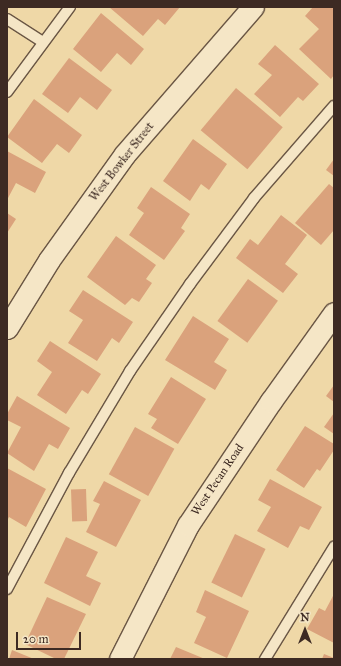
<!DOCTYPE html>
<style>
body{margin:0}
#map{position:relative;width:341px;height:666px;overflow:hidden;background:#efd8a7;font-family:"IM FELL Great Primer",serif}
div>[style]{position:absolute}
.building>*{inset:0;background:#daa27c;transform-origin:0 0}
.roads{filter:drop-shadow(1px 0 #6a5644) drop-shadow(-1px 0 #6a5644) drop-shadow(0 1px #6a5644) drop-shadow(0 -1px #6a5644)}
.service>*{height:10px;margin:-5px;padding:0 5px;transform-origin:5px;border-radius:5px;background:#f5e6c6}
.minor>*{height:21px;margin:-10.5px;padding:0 10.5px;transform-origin:10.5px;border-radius:10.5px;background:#f5e6c6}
span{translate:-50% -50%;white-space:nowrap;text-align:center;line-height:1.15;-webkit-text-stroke:3px #f5e6c6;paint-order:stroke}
.street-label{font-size:12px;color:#3d2a23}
.frame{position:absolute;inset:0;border:8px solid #3d2a23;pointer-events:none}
.north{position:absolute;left:285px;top:610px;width:40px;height:40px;-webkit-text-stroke:3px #f5e6c6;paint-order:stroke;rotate:0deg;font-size:11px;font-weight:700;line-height:16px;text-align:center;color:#3d2a23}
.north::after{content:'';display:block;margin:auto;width:14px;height:18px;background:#3d2a23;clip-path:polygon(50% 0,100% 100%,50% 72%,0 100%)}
.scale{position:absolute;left:16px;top:632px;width:65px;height:18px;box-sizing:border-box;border:2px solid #3d2a23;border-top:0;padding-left:5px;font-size:12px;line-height:14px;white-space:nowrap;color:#3d2a23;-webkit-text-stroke:3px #f5e6c6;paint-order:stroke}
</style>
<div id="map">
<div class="building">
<i style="clip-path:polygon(109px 7px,180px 7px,165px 25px,158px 19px,143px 36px)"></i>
<i style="clip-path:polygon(313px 7px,331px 7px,334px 9px,334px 75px,331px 79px,299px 49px,319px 29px,305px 16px)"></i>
<i style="clip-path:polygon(101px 13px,144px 49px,131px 65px,117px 53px,101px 72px,73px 49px)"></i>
<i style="clip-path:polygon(275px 45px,319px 84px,303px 101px,298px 97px,280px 117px,254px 94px,272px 75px,258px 64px)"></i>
<i style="clip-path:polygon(69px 58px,112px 90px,97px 110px,80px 97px,68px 113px,42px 94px)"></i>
<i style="left:236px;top:88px;width:61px;height:55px;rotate:40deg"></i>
<i style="clip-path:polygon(34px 99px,82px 135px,69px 153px,57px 144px,42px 163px,7px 137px)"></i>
<i style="clip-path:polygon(193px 139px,227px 164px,209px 190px,201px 184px,190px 201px,163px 181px)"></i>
<i style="clip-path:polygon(7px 151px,46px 172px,35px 193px,16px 183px,7px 200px)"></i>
<i style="clip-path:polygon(334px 159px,334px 176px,326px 170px)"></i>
<i style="clip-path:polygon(329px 184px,334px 188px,334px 230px,321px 245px,295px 223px)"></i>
<i style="clip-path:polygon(151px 187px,190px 214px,181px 228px,185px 231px,164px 260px,129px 235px,144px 213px,137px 208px)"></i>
<i style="clip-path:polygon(7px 213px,16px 219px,7px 233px)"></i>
<i style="clip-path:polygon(281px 215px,307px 235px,285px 264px,298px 274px,283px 293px,236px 258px,250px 239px,258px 245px)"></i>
<i style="clip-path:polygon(116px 236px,156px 265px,146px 279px,152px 283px,139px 302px,132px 298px,125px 305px,87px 277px)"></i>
<i style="left:248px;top:279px;width:37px;height:52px;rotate:36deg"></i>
<i style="clip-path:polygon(83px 290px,133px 322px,119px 343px,112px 338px,97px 361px,68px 343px,83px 320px,69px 311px)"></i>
<i style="clip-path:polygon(193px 316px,229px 339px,214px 362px,227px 370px,215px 390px,165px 360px)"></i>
<i style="clip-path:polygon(50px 341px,101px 374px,88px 394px,82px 390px,66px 414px,37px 395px,52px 372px,37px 361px)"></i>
<i style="clip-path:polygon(171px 377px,206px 399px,178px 444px,151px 428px,157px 419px,148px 414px)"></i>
<i style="clip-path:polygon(334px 385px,334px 402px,326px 396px)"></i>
<i style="clip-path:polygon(17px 396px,70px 428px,58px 449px,49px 444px,34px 471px,7px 453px,21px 427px,7px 420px,7px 414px)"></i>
<i style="clip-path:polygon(334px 413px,334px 434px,324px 427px)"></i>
<i style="clip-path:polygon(305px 426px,334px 444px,334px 450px,320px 471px,317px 469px,304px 488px,276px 470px)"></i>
<i style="left:135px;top:427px;width:45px;height:54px;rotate:29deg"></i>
<i style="clip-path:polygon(7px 468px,46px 489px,26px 527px,9px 517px,7px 521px)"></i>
<i style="clip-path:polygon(270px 479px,322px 507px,309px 530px,300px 526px,288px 548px,257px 531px,271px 507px,258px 500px)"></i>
<i style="clip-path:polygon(104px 481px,141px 500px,116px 547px,86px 532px,100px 504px,93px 501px)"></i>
<i style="left:86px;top:489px;width:32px;height:15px;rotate:88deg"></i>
<i style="left:235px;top:534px;width:34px;height:54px;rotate:26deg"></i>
<i style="clip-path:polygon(66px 537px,98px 552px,86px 576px,101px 583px,90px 606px,44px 583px)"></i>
<i style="clip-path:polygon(205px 590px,249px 611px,227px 658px,194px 643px,206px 617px,196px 612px)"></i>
<i style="clip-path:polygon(334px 594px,334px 643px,307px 629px,319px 608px,325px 611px)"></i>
<i style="clip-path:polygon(47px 597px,86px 614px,64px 659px,56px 659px,25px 644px)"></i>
<i style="clip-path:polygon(176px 647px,205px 659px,170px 659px)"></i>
<i style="clip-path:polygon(12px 650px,34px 659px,9px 659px)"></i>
<i style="clip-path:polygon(324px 654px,334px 658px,334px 659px,322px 659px)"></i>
</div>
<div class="roads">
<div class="service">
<i style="left:7px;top:19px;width:43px;rotate:32.6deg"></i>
<i style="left:7px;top:92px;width:106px;rotate:-53.5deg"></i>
<i style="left:7px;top:589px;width:132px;rotate:-61.9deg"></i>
<i style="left:69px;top:473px;width:119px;rotate:-59.1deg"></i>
<i style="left:130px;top:371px;width:106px;rotate:-55.4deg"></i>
<i style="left:190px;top:284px;width:107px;rotate:-53.3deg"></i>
<i style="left:254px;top:198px;width:122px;rotate:-49deg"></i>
<i style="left:265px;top:659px;width:132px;rotate:-58.4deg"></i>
</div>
<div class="minor">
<i style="left:7px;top:328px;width:80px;rotate:-58.3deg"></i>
<i style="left:49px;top:260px;width:130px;rotate:-54.4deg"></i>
<i style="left:125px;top:154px;width:195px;rotate:-49deg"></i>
<i style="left:120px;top:659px;width:150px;rotate:-63.1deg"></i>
<i style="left:188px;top:525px;width:149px;rotate:-56.2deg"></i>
<i style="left:271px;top:401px;width:108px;rotate:-54.4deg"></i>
</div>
</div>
<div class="street-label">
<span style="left:122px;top:162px;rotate:-52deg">West Bowker Street</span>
<span style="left:218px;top:480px;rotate:-56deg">West Pecan Road</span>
</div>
<div class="frame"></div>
<div class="north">N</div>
<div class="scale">20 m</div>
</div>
